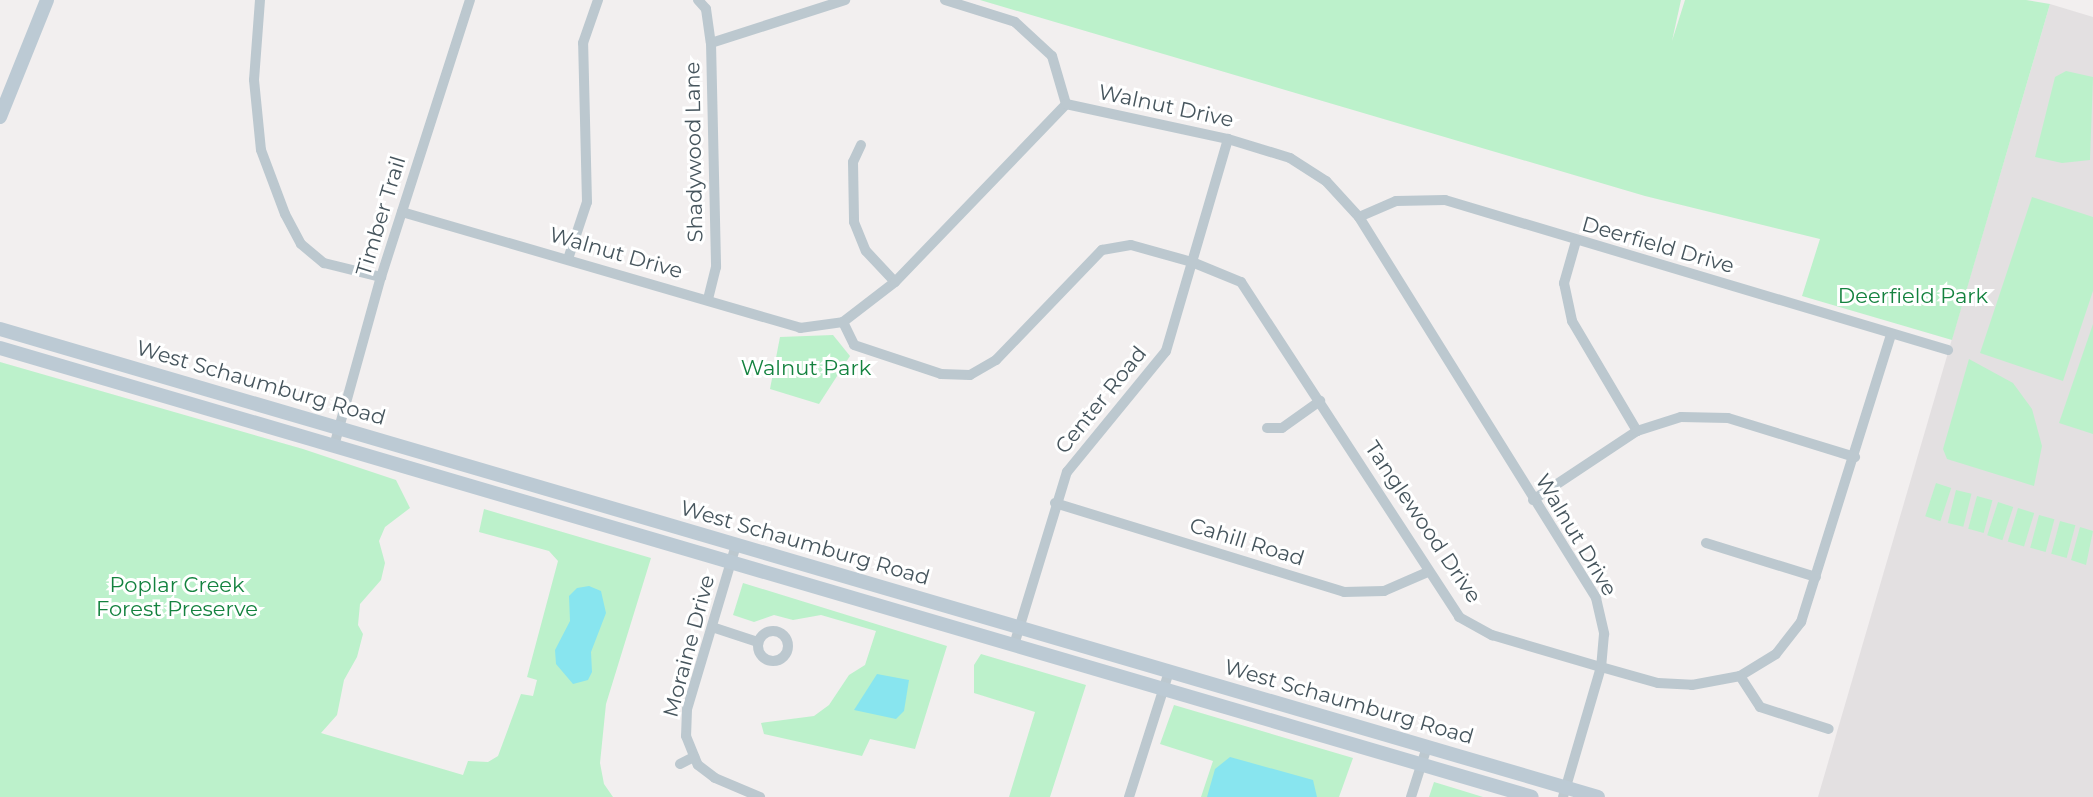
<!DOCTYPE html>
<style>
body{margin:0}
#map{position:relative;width:2093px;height:797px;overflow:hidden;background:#f2efef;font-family:Montserrat,sans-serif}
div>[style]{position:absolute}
.education>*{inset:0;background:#e3e0e1}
.green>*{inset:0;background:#bcf1cb;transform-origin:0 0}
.water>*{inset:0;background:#88e5ef}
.minor>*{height:10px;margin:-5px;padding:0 5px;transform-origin:5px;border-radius:5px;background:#bcc8cf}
.minor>.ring{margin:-5px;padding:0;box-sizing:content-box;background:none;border:10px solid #bcc8cf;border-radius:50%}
.secondary>*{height:14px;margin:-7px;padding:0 7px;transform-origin:7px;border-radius:7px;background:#bccad4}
span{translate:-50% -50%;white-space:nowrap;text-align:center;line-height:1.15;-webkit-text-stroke:6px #fff;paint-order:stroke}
.street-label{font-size:21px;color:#46555d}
.park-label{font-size:21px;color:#14823f}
</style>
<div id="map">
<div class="education">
<i style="clip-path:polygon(2050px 4px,2093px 17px,2093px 797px,1818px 797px)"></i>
</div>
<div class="green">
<i style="clip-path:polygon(980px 0,1681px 0,1672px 41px,1685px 0,2026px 0,2050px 4px,1952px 340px,1802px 296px,1820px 239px,1645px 196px)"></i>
<i style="clip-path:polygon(2066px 71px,2093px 77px,2090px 160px,2062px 163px,2035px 157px,2055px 77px)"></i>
<i style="clip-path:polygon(2032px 197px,2093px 217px,2093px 291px,2063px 381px,1980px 353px)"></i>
<i style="clip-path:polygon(2093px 324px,2093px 434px,2059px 423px)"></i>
<i style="clip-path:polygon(833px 335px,850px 356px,819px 404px,770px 389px,780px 337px)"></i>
<i style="clip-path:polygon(1969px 359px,2013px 383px,2032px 409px,2042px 446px,2034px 486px,1947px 459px,1943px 449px)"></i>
<i style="clip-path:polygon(0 362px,303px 449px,396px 480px,410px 508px,385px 527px,379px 541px,385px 563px,381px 580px,360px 604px,358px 625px,363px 634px,357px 657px,344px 680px,337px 715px,321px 733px,463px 775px,468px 761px,488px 762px,498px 756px,521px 694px,533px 696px,537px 680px,527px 677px,558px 561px,549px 551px,479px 532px,484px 509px,651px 558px,606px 704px,600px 763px,604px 784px,613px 797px,0 797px)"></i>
<i style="left:1936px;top:483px;width:16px;height:35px;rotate:18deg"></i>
<i style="left:1956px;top:490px;width:16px;height:34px;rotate:14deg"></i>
<i style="left:1977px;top:496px;width:16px;height:34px;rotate:15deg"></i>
<i style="left:1998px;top:502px;width:16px;height:35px;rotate:18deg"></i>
<i style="left:2018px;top:508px;width:17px;height:35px;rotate:17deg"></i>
<i style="left:2039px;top:515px;width:16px;height:34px;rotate:15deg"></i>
<i style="left:2060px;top:521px;width:16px;height:34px;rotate:15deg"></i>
<i style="clip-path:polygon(2080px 527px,2093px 531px,2086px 565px,2071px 560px)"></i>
<i style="clip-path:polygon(743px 583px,947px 646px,915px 749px,870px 739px,862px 756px,764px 734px,761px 723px,814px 716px,829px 705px,849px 675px,865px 665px,876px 631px,821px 615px,793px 620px,774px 615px,754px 622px,733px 615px)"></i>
<i style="clip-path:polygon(981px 654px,1086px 685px,1050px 797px,1009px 797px,1035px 712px,974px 693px,974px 665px)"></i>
<i style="clip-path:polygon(1174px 705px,1353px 758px,1339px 797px,1201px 797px,1213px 761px,1160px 744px)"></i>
<i style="clip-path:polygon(1434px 782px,1457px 789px,1483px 797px,1429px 797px)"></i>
</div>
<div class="water">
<i style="clip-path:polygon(589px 586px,601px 591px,606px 613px,591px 652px,592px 672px,588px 680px,573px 684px,556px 664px,555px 650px,570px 621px,569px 596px,577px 588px)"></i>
<i style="clip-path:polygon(877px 674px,909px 680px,904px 711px,896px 719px,854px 710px)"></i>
<i style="clip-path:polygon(1230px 757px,1313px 780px,1317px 797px,1207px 797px,1215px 769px)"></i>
</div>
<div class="minor">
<i style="left:260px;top:0;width:80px;rotate:94.3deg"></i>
<i style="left:254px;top:80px;width:70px;rotate:84.3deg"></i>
<i style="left:261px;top:150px;width:68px;rotate:69.4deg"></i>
<i style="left:285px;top:214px;width:34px;rotate:62deg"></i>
<i style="left:301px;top:244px;width:30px;rotate:40deg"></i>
<i style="left:324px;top:263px;width:59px;rotate:13.8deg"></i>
<i style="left:698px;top:0;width:12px;rotate:48deg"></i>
<i style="left:706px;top:9px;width:34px;rotate:82deg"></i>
<i style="left:711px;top:43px;width:224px;rotate:88.7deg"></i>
<i style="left:716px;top:267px;width:34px;rotate:104deg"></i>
<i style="left:945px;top:0;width:73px;rotate:17.4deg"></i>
<i style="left:1015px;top:22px;width:50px;rotate:42.6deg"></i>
<i style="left:1052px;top:56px;width:50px;rotate:73.7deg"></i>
<i style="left:711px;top:43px;width:141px;rotate:-17.8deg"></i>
<i style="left:861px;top:145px;width:19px;rotate:115deg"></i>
<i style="left:853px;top:162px;width:60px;rotate:89deg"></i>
<i style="left:854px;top:222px;width:31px;rotate:68deg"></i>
<i style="left:866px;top:251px;width:42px;rotate:46.9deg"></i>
<i style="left:402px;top:212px;width:415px;rotate:16.2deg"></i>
<i style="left:800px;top:328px;width:43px;rotate:-7.9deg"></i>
<i style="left:843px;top:322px;width:66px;rotate:-37.6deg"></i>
<i style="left:895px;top:282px;width:247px;rotate:-46.1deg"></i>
<i style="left:1066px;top:104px;width:166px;rotate:12.2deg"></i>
<i style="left:1228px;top:139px;width:65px;rotate:17deg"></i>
<i style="left:1290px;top:158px;width:43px;rotate:32.6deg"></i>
<i style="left:1326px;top:181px;width:49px;rotate:47.5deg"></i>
<i style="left:1359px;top:217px;width:449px;rotate:58.1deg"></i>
<i style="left:1596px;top:598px;width:37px;rotate:77deg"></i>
<i style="left:1604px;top:634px;width:33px;rotate:95deg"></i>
<i style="left:1601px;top:667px;width:135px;rotate:106.3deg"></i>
<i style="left:1359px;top:217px;width:40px;rotate:-23.4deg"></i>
<i style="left:1396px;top:201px;width:49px;rotate:-1.2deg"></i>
<i style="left:1445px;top:200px;width:525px;rotate:16.61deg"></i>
<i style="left:1576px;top:241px;width:44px;rotate:105.9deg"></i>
<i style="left:1564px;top:283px;width:39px;rotate:78deg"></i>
<i style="left:1572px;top:321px;width:128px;rotate:59.4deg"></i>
<i style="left:568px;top:259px;width:60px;rotate:-71.6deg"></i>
<i style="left:587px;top:202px;width:159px;rotate:-91.4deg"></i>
<i style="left:583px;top:43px;width:46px;rotate:-70.8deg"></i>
<i style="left:843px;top:322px;width:25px;rotate:64deg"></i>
<i style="left:854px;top:345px;width:92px;rotate:18.4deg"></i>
<i style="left:941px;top:374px;width:29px;rotate:2deg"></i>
<i style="left:970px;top:375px;width:30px;rotate:-30deg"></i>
<i style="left:996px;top:360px;width:153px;rotate:-46.1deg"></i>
<i style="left:1102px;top:250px;width:29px;rotate:-10deg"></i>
<i style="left:1131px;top:245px;width:63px;rotate:15.6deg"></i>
<i style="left:1192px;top:262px;width:53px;rotate:22.2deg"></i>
<i style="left:1241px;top:282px;width:400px;rotate:56.9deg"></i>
<i style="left:1459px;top:617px;width:38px;rotate:29deg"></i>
<i style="left:1492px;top:635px;width:114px;rotate:16.4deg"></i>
<i style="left:1601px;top:667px;width:59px;rotate:15.7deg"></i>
<i style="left:1658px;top:683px;width:34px;rotate:3deg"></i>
<i style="left:1692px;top:685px;width:49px;rotate:-10.6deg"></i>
<i style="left:1740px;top:676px;width:42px;rotate:-31.4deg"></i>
<i style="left:1776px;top:654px;width:41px;rotate:-52deg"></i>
<i style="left:1801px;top:622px;width:302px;rotate:-72.6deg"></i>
<i style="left:1267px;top:428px;width:15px"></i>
<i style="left:1282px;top:428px;width:47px;rotate:-35.4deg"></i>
<i style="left:334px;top:446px;width:175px;rotate:-74.5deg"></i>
<i style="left:381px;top:277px;width:291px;rotate:-72.2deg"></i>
<i style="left:1533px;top:500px;width:125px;rotate:-33.6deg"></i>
<i style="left:1637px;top:431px;width:46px;rotate:-17.7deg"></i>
<i style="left:1681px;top:417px;width:47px;rotate:1.2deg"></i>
<i style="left:1728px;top:418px;width:133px;rotate:17.1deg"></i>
<i style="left:1055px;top:503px;width:302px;rotate:17.1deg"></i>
<i style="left:1344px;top:592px;width:40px;rotate:-1.4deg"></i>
<i style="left:1384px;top:591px;width:48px;rotate:-23.4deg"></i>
<i style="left:1706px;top:543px;width:115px;rotate:17.2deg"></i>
<i style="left:736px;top:545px;width:171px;rotate:106.6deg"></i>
<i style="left:687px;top:709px;width:27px;rotate:92deg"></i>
<i style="left:686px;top:736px;width:31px;rotate:68deg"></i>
<i style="left:698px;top:765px;width:21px;rotate:37deg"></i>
<i style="left:715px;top:778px;width:49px;rotate:22.9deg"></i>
<i style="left:712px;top:627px;width:48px;rotate:18.1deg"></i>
<i class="ring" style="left:758px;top:631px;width:20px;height:20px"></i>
<i style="left:1014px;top:645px;width:181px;rotate:-73deg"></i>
<i style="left:1067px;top:472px;width:156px;rotate:-50.7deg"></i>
<i style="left:1166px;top:351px;width:221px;rotate:-73.7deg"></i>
<i style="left:1740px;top:676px;width:37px;rotate:57deg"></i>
<i style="left:1760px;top:707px;width:72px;rotate:17.7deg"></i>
<i style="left:680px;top:764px;width:16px;rotate:-27deg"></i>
<i style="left:1129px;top:797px;width:131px;rotate:-72.3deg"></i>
<i style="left:1411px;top:797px;width:52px;rotate:-72.3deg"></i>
</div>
<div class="secondary">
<i style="left:0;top:117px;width:126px;rotate:-68.1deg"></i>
<i style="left:0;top:329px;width:1665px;rotate:16.32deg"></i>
<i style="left:0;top:348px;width:1596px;rotate:16.33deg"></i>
</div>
<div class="street-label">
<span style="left:1166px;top:106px;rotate:12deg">Walnut Drive</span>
<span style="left:694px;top:152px;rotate:-91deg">Shadywood Lane</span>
<span style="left:381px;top:216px;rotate:-73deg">Timber Trail</span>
<span style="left:1658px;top:245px;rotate:16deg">Deerfield Drive</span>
<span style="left:616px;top:253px;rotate:16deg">Walnut Drive</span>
<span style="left:261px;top:383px;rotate:16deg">West Schaumburg Road</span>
<span style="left:1101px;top:400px;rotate:-51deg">Center Road</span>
<span style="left:1423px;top:522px;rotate:56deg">Tanglewood Drive</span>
<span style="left:1576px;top:535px;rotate:59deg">Walnut Drive</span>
<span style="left:1247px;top:542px;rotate:17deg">Cahill Road</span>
<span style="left:805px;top:543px;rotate:16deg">West Schaumburg Road</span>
<span style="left:689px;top:646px;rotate:-75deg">Moraine Drive</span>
<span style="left:1349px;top:702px;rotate:16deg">West Schaumburg Road</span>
</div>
<div class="park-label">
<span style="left:1913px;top:296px">Deerfield Park</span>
<span style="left:806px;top:368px">Walnut Park</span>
<span style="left:177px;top:597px">Poplar Creek<br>Forest Preserve</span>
</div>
</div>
